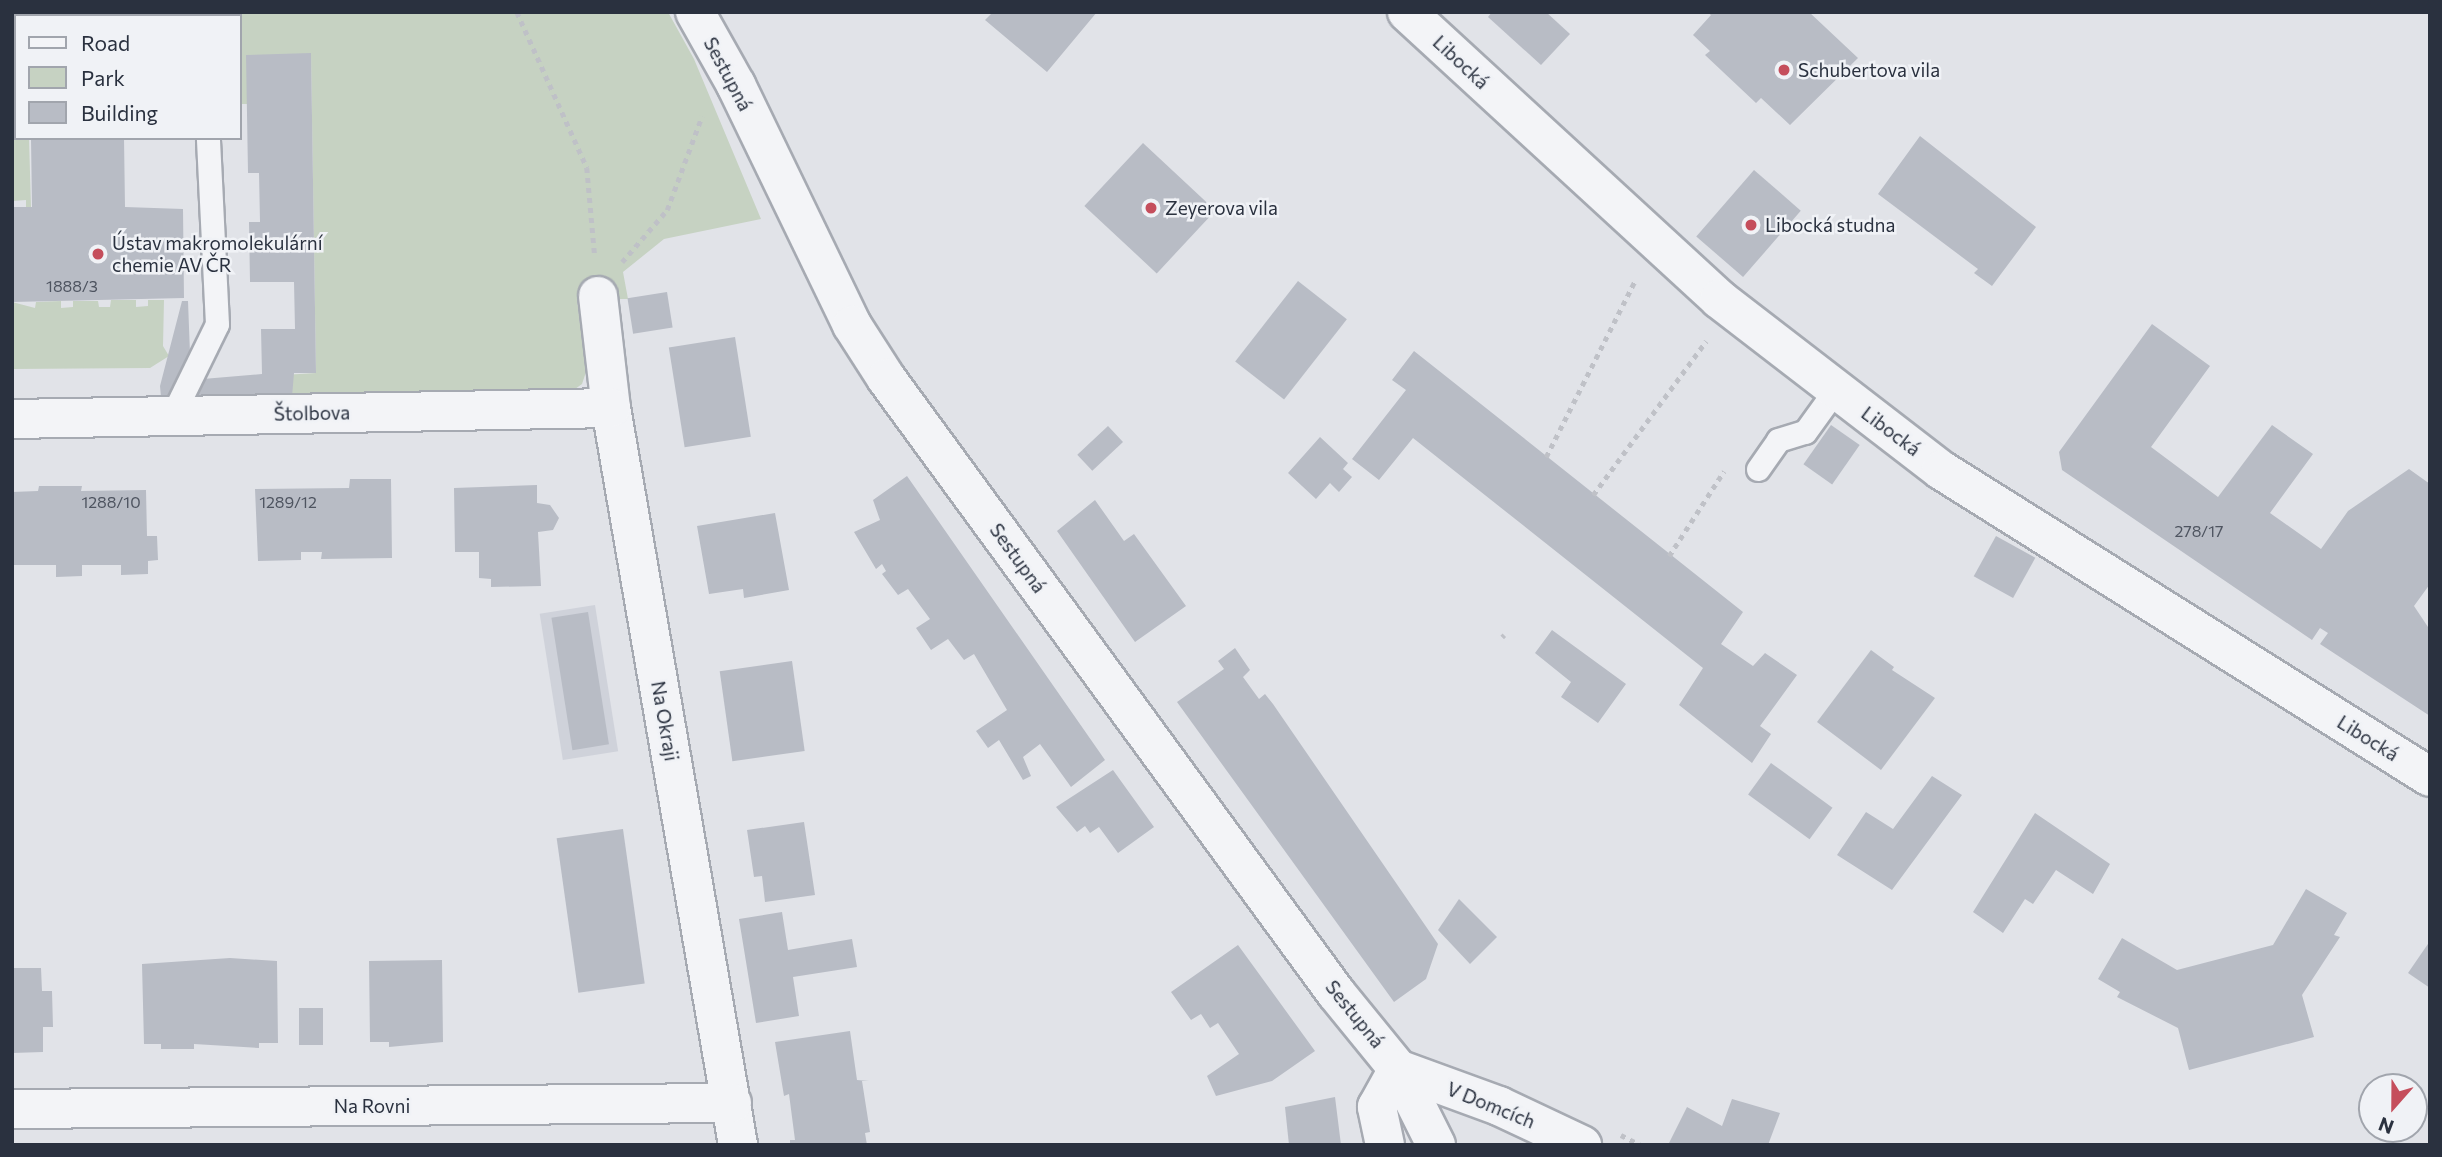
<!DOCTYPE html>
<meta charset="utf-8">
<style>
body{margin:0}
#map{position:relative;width:2442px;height:1157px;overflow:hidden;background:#e1e3e8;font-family:Commissioner,sans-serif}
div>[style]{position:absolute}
.built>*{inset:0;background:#cfd2da;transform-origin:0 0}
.green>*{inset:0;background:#c6d2c2}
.building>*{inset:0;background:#b8bcc5;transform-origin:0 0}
.path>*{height:4.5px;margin-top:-2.25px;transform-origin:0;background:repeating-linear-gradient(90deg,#bfc1c7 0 5px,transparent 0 10px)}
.roads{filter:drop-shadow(2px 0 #a6aab2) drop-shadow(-2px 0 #a6aab2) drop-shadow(0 2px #a6aab2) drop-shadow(0 -2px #a6aab2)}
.service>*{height:23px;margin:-11.5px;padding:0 11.5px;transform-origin:11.5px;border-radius:11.5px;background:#f3f4f7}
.minor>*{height:38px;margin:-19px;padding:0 19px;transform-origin:19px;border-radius:19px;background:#f3f4f7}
.tertiary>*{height:38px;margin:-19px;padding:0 19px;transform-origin:19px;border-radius:19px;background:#f3f4f7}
.dots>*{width:19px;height:19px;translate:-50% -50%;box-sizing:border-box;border:4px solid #f0f2f6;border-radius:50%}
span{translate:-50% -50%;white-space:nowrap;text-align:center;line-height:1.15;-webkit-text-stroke:5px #f0f2f6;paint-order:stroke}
.number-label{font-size:16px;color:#4e5460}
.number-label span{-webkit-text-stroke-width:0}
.street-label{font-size:19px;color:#2a313f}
.poi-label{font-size:19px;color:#2a313f}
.left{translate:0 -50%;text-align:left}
.frame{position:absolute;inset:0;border:14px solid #2a313f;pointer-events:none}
.legend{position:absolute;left:14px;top:14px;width:228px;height:126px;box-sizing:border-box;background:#f0f2f6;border:2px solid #a1a5ad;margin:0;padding:9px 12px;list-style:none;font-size:21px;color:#2a313f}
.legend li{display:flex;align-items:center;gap:14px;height:35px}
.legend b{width:35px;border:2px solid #a1a5ad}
.north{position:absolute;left:2358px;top:1073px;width:70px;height:70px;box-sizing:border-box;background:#f0f2f6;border:2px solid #a1a5ad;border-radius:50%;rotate:201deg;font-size:19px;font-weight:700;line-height:28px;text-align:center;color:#2a313f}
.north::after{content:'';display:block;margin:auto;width:24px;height:32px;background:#c54e5c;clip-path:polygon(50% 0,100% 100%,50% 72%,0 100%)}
</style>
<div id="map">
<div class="built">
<i style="left:595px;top:605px;width:148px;height:56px;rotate:81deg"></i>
</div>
<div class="green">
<i style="clip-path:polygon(234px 12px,668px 12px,694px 59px,761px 219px,664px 239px,623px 272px,628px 299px,577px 299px,586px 372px,582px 384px,564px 397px,195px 394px,186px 381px,316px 373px,311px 54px,247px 104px,240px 104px,240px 16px,232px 16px)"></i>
<i style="clip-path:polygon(16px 47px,16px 138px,29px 138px,31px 207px,26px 207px,26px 200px,13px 201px,12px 207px)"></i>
<i style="clip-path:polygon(111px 300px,136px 300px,136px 307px,148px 306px,148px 300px,164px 300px,163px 346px,169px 356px,150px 368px,12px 369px,12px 302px,35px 308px,36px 302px,61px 301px,61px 308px,73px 307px,73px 301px,98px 301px,99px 307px,110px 307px)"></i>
</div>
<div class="building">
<i style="left:25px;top:12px;width:162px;height:4px"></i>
<i style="clip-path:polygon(993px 12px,1049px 13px,1097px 12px,1047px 72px,985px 20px)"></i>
<i style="clip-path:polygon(1492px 12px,1546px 12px,1570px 34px,1541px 65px,1488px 17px)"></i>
<i style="clip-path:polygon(1707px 12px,1809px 12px,1858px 58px,1790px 125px,1761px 98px,1756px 103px,1705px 55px,1710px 51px,1693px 35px,1711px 15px)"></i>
<i style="clip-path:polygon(311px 53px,316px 373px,294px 373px,292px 397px,161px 397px,160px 386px,182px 301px,188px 301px,191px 380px,262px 374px,261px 329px,295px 329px,294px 282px,250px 282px,249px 222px,260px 222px,259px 173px,248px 173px,246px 55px)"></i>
<i style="clip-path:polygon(1920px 136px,2036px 227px,1992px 286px,1974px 273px,1978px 269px,1878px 194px)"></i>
<i style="clip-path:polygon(31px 138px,124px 138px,125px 207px,183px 209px,184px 298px,12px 302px,12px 207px,32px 207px)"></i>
<i style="left:1143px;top:143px;width:99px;height:86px;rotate:43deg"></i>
<i style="left:1754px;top:170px;width:62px;height:88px;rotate:41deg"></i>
<i style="left:1298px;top:281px;width:62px;height:102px;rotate:38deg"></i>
<i style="left:667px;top:292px;width:36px;height:40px;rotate:81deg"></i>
<i style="clip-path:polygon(2152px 324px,2210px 366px,2151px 447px,2218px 497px,2272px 425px,2313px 454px,2270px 513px,2321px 549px,2348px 511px,2409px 469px,2430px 484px,2430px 584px,2414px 606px,2430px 630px,2430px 716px,2320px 644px,2328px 633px,2320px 628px,2312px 640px,2062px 470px,2059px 452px)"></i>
<i style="left:735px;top:337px;width:101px;height:67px;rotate:81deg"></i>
<i style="clip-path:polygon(1414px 351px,1743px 612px,1721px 644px,1753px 666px,1765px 653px,1797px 675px,1760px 726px,1771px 734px,1752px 763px,1679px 705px,1703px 668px,1413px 438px,1379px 480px,1352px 459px,1406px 390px,1392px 380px)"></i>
<i style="left:1831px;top:425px;width:35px;height:48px;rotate:35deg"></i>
<i style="left:1108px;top:426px;width:22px;height:42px;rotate:47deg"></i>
<i style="clip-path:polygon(1320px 437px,1348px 463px,1343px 469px,1352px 477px,1339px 492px,1330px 483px,1316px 499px,1288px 473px)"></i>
<i style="clip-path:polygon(907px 476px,1105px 760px,1071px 787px,1040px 744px,1023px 757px,1031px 776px,1023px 780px,999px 740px,988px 748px,976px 731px,1007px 710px,974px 654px,964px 660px,948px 639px,931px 650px,916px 628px,930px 619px,908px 589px,898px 595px,882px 574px,886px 571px,882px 564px,876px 569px,854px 532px,880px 520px,873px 500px)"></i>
<i style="clip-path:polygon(350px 479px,391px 479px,392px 558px,321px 559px,322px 552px,301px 552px,301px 560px,258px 561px,255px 489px,349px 488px)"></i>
<i style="clip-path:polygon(537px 485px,537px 503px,550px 505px,559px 518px,553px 530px,538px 532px,541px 586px,491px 587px,491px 579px,479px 578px,479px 552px,455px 552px,454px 488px)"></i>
<i style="clip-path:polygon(39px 486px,82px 486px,81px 491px,146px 490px,147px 536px,157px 536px,158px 560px,148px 561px,148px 574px,121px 575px,121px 565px,82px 565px,82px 576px,56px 577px,56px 565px,12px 565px,12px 492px,38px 491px)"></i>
<i style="clip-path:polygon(1095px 500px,1124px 541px,1134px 534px,1186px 606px,1135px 642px,1057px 531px)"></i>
<i style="clip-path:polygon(775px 513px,789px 590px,744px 598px,743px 589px,709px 594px,697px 526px)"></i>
<i style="left:1996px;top:536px;width:45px;height:46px;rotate:29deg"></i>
<i style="left:588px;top:612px;width:134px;height:37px;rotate:81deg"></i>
<i style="clip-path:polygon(1552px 630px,1626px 684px,1598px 723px,1561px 697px,1571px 682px,1535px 653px)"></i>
<i style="clip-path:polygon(1235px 648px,1250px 670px,1243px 677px,1259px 699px,1265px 694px,1273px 704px,1438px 944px,1426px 979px,1394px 1002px,1177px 702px,1224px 669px,1218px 661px)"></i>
<i style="clip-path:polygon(1871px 650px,1894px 667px,1892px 670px,1935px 698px,1881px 770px,1817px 722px)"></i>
<i style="left:792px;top:661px;width:91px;height:73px;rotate:82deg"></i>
<i style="left:1771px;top:763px;width:76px;height:39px;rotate:36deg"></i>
<i style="clip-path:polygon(1113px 770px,1154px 827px,1118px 853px,1099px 827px,1090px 833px,1085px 826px,1077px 832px,1056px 807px)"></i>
<i style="clip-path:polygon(1932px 776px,1962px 795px,1892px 890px,1837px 855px,1866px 812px,1893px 829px)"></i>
<i style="clip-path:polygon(2035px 813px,2110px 864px,2093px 894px,2056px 870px,2033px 904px,2025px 899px,2003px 933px,1973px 912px)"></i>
<i style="clip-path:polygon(804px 822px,815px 895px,765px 902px,762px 876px,754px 877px,747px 830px)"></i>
<i style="left:623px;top:829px;width:156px;height:67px;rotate:82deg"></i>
<i style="clip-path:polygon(2306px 889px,2347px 913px,2334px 935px,2340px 937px,2302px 995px,2314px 1037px,2189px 1070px,2178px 1028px,2117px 997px,2120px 992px,2098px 979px,2122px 938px,2177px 970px,2273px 945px)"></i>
<i style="clip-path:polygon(1459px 899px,1497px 937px,1470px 964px,1438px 930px)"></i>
<i style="clip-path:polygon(782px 912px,788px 950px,852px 939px,857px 967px,793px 977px,799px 1016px,756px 1023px,739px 919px)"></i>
<i style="clip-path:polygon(2430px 941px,2430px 988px,2408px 973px)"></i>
<i style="clip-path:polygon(1238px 945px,1315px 1051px,1272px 1081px,1216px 1096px,1207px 1076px,1239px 1054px,1218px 1023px,1210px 1028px,1201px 1014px,1191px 1020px,1171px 992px)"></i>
<i style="clip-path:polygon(230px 958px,277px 961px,278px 1043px,259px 1043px,259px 1048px,194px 1044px,194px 1049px,161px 1049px,161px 1044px,144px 1044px,142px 964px)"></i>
<i style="clip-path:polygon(442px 960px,443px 1042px,389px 1047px,389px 1042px,370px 1042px,369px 961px)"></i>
<i style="clip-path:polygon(12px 968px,41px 968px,42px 991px,52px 991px,53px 1027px,43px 1027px,43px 1052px,12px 1053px)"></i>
<i style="left:299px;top:1008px;width:24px;height:37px"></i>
<i style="clip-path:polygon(850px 1031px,857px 1080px,869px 1081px,862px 1081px,870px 1132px,865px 1133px,867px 1145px,790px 1145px,790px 1140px,795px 1140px,789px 1094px,784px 1096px,775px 1042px)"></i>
<i style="clip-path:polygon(1335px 1097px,1341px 1145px,1289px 1145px,1285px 1107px)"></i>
<i style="clip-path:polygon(1732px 1099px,1780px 1113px,1768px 1145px,1668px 1145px,1687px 1107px,1722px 1126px)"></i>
</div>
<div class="path">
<i style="left:517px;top:12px;width:171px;rotate:65.8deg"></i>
<i style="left:587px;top:168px;width:89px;rotate:84.9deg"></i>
<i style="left:622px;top:262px;width:69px;rotate:-49.1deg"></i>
<i style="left:667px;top:210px;width:100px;rotate:-69.6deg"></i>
<i style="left:1546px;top:457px;width:199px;rotate:-63.2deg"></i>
<i style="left:1593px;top:495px;width:191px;rotate:-53.7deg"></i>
<i style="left:1669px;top:556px;width:101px;rotate:-57.1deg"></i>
<i style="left:1502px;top:637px;width:3px;rotate:-45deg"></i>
<i style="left:1621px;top:1135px;width:22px;rotate:27deg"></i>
</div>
<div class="roads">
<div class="service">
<i style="left:203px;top:12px;width:4px;rotate:90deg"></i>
<i style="left:172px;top:416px;width:102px;rotate:-63.9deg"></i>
<i style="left:217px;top:324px;width:186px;rotate:-92.8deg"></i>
<i style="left:1758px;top:469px;width:35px;rotate:-55deg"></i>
<i style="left:1778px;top:440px;width:28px;rotate:-17deg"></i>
<i style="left:1805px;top:432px;width:53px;rotate:-54.2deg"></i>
</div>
<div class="minor">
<i style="left:695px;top:12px;width:84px;rotate:60.7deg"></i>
<i style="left:736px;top:85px;width:267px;rotate:64.2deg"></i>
<i style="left:852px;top:325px;width:63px;rotate:57.3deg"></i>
<i style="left:886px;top:378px;width:762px;rotate:53.81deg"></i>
<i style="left:1336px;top:993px;width:98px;rotate:50.8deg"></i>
<i style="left:1398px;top:1069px;width:85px;rotate:63.4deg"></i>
<i style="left:598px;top:296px;width:113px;rotate:83.4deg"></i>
<i style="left:611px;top:408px;width:748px;rotate:80.22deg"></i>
<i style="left:12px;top:419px;width:599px;rotate:-1.05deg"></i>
<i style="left:1398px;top:1069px;width:108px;rotate:20.1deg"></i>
<i style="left:1499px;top:1106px;width:92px;rotate:25.2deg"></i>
<i style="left:12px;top:1109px;width:720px;rotate:-0.48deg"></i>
<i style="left:1385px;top:1145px;width:39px;rotate:-102deg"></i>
<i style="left:1377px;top:1107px;width:43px;rotate:-61.1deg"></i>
</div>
<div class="tertiary">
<i style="left:1407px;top:12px;width:424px;rotate:42.6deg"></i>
<i style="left:1719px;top:299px;width:280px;rotate:37.6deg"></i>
<i style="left:1941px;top:470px;width:577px;rotate:32.12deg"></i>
</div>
</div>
<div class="dots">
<i style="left:1784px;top:70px;background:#c54e5c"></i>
<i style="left:1151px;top:208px;background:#c54e5c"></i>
<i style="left:1751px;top:225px;background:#c54e5c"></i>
<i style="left:98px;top:254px;background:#c54e5c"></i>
</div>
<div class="number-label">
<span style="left:72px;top:286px">1888/3</span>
<span style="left:111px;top:502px">1288/10</span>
<span style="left:288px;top:502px">1289/12</span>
<span style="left:2199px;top:531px">278/17</span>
</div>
<div class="street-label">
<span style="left:1461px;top:62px;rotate:43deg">Libocká</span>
<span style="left:728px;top:74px;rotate:62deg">Sestupná</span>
<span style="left:312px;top:413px;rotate:-1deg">Štolbova</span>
<span style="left:1891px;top:431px;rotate:37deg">Libocká</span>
<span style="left:1018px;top:558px;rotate:54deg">Sestupná</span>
<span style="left:665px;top:721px;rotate:80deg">Na Okraji</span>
<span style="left:2368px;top:738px;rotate:32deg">Libocká</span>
<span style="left:1355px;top:1014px;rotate:51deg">Sestupná</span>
<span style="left:1491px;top:1105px;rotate:22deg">V Domcích</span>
<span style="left:372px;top:1106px">Na Rovni</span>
</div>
<div class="poi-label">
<span class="left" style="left:1798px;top:70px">Schubertova vila</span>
<span class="left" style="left:1165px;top:208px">Zeyerova vila</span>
<span class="left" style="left:1765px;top:225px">Libocká studna</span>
<span class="left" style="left:112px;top:254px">Ústav makromolekulární<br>chemie AV ČR</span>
</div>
<div class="frame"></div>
<ul class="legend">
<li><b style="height:9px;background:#f3f4f7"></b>Road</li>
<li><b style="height:19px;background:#c6d2c2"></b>Park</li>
<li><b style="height:19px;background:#b8bcc5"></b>Building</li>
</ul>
<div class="north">N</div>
</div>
